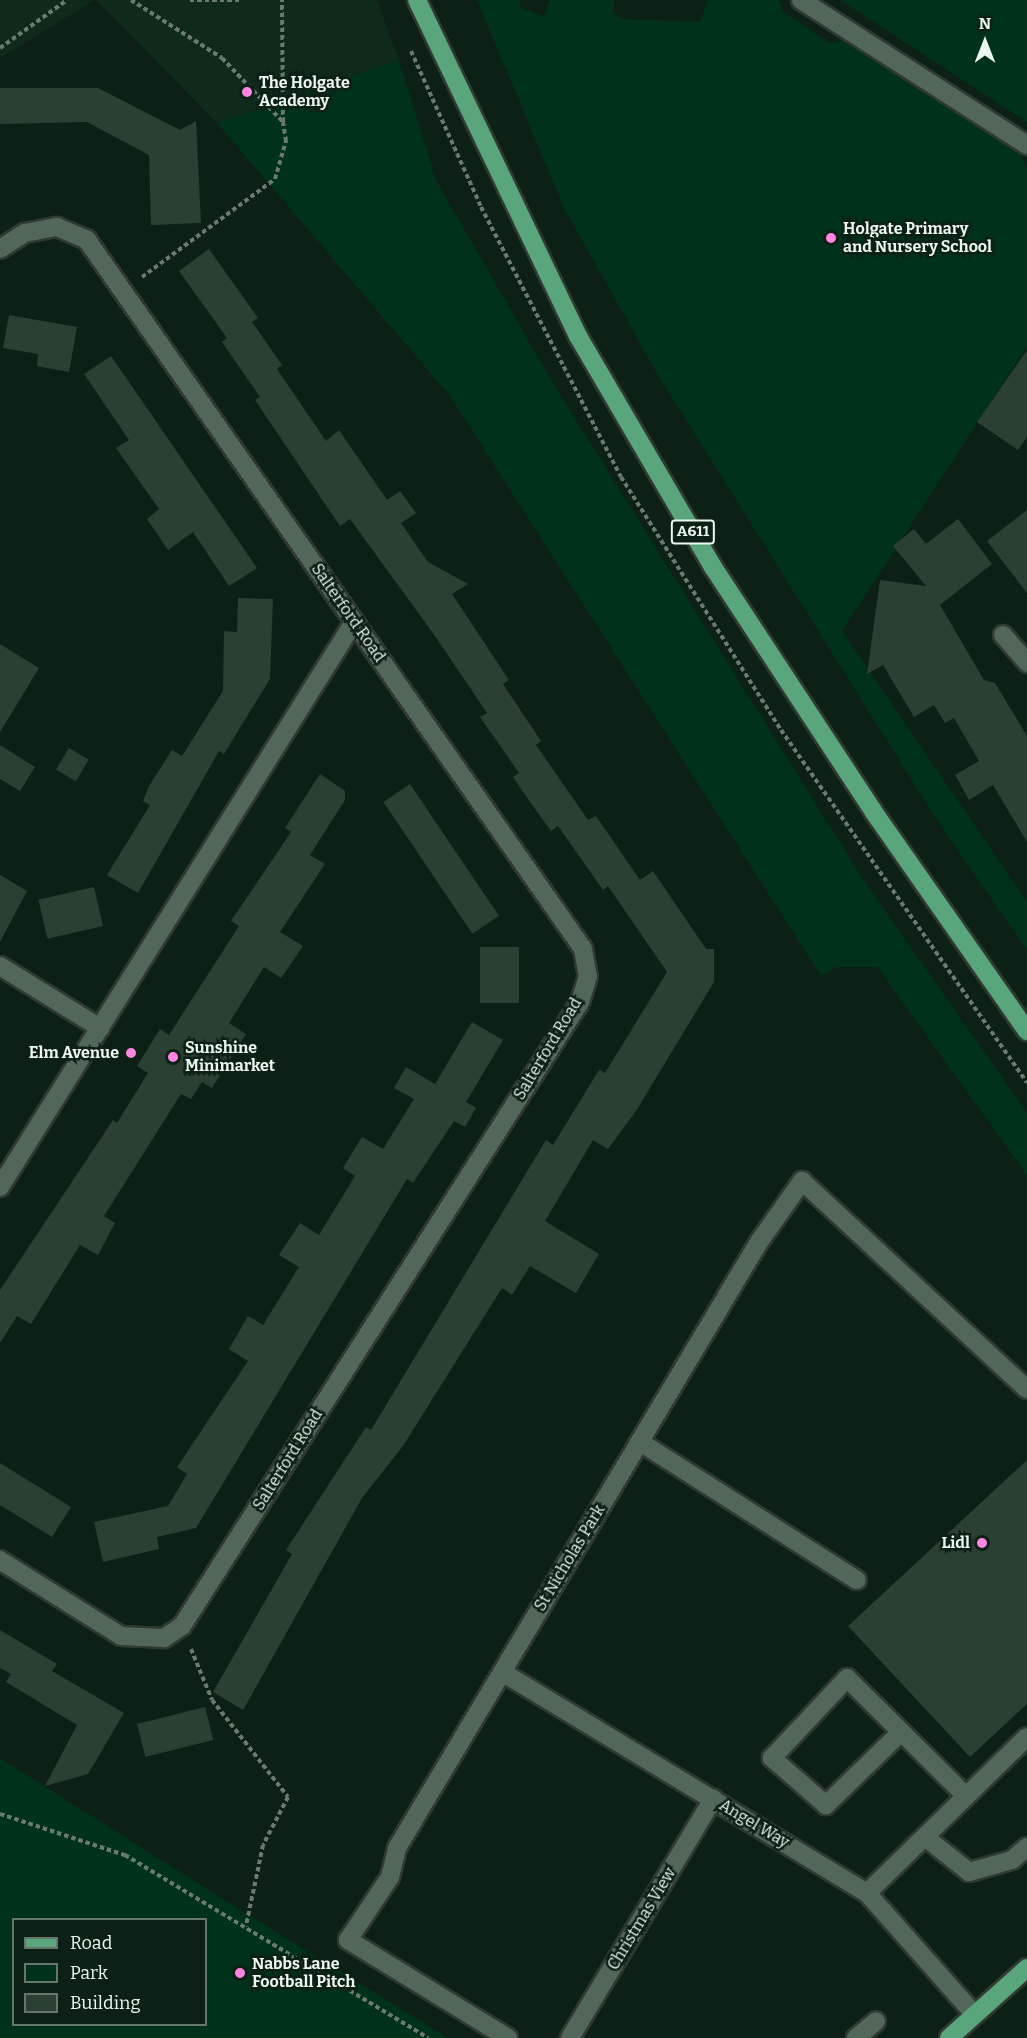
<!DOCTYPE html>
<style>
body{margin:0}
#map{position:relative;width:1027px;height:2038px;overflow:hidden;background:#0d2015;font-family:Bitter,serif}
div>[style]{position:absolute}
.built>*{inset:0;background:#0f291b}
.green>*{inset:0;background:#00311a}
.building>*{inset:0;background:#2c3f33;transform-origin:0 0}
.path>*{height:4px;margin-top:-2px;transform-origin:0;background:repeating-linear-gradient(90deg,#6a7a71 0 4.5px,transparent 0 7.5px)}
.roads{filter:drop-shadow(2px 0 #2f3932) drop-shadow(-2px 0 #2f3932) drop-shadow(0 2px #2f3932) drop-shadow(0 -2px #2f3932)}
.minor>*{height:18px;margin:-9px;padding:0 9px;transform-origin:9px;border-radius:9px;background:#52675a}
.major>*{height:18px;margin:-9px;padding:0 9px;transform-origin:9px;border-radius:9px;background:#5aa67c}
.dots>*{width:16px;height:16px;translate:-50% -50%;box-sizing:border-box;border:3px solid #0d2015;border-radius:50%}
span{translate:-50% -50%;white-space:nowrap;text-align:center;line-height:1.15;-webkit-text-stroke:5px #0d2015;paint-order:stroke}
.shield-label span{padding:2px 4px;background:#0d2015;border:2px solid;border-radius:4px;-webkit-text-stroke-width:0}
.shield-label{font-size:15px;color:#ebf7ef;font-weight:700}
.poi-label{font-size:16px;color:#ebf7ef;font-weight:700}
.left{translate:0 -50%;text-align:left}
.right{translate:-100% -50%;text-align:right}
.street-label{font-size:16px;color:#ebf7ef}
.legend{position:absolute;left:12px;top:1918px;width:195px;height:108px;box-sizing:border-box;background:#0d2015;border:2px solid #66766c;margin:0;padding:8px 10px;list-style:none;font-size:18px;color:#ebf7ef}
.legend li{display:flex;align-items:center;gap:12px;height:30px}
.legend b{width:30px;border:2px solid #66766c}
.north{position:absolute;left:955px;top:12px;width:60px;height:60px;-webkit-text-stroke:4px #0d2015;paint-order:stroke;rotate:0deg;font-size:16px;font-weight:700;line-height:24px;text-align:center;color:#ebf7ef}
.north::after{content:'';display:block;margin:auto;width:21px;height:27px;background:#ebf7ef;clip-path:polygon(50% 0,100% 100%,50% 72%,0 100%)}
</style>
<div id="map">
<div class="built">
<i style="clip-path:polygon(0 0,95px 0,0 58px)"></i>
<i style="clip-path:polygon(96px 0,377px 0,399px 60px,217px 123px)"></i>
</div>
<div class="green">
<i style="clip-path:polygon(477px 0,521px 0,519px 7px,544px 16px,550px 0,614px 0,614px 13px,622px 19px,700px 22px,708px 0,779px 0,782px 11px,829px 43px,842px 41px,1016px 145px,1027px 169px,1027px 346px,842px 631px,1027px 902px,1027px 950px,938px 822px,656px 372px,564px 208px)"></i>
<i style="clip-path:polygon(840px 0,1027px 0,1027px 122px)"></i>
<i style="clip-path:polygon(399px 60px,436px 180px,549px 377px,862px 878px,1027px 1113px,1027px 1175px,877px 967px,837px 967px,821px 976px,450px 396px,217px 123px)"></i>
<i style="clip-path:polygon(evenodd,0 1758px,218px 1896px,448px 2038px,0 2038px,0 1758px,14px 1920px,206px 1920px,206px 2024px,14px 2024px,14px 1920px)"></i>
</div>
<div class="building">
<i style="clip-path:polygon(0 88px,98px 88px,180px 130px,196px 121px,201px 223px,151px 225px,149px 155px,87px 122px,0 124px)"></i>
<i style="clip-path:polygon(209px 249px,258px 318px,252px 322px,282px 365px,277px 369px,326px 441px,339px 430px,387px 500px,400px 491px,416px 513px,401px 523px,428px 562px,468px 584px,452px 594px,509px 680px,503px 684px,541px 741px,536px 745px,588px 820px,596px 816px,640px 880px,653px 871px,706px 949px,714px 949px,714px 982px,636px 1111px,608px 1149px,593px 1140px,545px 1221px,599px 1254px,576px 1293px,530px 1266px,512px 1295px,502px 1288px,403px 1446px,362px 1498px,243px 1710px,213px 1692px,292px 1554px,286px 1550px,366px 1427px,371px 1430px,546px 1140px,553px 1145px,599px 1070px,605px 1073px,667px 972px,608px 886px,603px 890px,558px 826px,551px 831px,530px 802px,513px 777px,519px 773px,480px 717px,487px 713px,435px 636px,350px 519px,340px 526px,255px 400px,260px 397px,222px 342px,227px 338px,179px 271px)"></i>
<i style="clip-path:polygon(9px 315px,77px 327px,69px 372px,37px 366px,38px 354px,3px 348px)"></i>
<i style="clip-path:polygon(1027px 350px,1027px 437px,1018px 450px,977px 422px)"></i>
<i style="clip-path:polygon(111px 356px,257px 568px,229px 586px,193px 532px,168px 550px,147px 519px,159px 509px,116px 448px,129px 440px,84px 374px)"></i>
<i style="clip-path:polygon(1027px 510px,1027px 593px,987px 541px)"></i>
<i style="clip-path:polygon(958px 519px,992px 564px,940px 605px,984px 680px,995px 683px,1027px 736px,1027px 842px,993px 785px,969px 800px,955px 775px,979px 761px,954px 718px,945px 723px,934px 705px,914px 717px,883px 665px,867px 674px,880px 580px,926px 586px,893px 546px,914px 529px,926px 544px)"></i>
<i style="clip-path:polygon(238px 598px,273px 599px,270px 679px,224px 754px,219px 751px,138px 893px,107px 875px,150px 805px,143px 801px,149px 786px,172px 750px,182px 756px,223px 691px,224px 631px,237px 632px)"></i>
<i style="clip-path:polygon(0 644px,39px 668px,0 732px)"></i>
<i style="clip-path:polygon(0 745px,35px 767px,20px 791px,0 779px)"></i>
<i style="left:69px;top:748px;width:23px;height:25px;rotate:31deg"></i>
<i style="clip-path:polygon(320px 774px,345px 791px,345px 800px,310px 855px,325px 864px,280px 932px,303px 946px,281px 978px,264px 967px,229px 1023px,246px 1034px,212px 1088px,202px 1082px,191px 1099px,181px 1094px,104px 1216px,115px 1223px,98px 1255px,80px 1245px,31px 1324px,17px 1316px,0 1343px,0 1290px,113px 1120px,117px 1123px,148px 1073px,137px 1066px,160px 1029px,169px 1035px,239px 926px,231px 921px,291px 832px,285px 828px)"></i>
<i style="left:410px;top:784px;width:159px;height:32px;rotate:56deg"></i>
<i style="clip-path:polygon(0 875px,27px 891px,0 942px)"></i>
<i style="left:94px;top:887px;width:40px;height:57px;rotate:77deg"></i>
<i style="left:519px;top:947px;width:56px;height:39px;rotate:90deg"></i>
<i style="clip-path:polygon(472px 1022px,503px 1040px,466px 1102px,476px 1108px,465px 1127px,454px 1121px,413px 1183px,407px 1179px,196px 1528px,157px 1537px,159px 1549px,103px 1562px,94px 1522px,168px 1506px,187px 1474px,177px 1467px,248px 1361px,229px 1349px,248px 1316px,263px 1325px,299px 1267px,279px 1255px,300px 1223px,319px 1235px,355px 1176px,343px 1168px,362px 1137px,383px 1149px,414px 1099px,394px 1088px,406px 1067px,435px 1084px)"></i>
<i style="clip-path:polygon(1027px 1460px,1027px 1704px,970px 1757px,848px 1626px)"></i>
<i style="clip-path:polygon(0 1463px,71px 1507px,52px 1537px,0 1505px)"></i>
<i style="clip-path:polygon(0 1630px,57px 1664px,52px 1671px,124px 1713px,88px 1774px,45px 1786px,77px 1725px,6px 1682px,11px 1674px,0 1668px)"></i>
<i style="left:205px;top:1707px;width:34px;height:70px;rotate:76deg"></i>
</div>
<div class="path">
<i style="left:131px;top:0;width:108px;rotate:32.5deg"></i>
<i style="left:222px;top:58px;width:88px;rotate:46.4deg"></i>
<i style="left:283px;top:122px;width:122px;rotate:-90.5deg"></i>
<i style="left:190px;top:0;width:52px"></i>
<i style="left:0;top:48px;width:82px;rotate:-35.6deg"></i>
<i style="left:411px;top:51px;width:171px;rotate:65.8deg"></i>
<i style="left:481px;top:207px;width:304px;rotate:62.6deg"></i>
<i style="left:621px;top:477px;width:299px;rotate:57.7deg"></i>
<i style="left:781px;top:730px;width:430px;rotate:55.1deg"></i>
<i style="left:142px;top:277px;width:165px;rotate:-36.4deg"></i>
<i style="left:275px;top:179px;width:40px;rotate:-74deg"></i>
<i style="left:286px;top:141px;width:19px;rotate:-99deg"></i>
<i style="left:191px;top:1649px;width:55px;rotate:67.6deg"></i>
<i style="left:212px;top:1700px;width:123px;rotate:51.9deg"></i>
<i style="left:288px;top:1797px;width:54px;rotate:117.5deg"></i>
<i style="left:263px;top:1845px;width:83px;rotate:101.9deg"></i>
<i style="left:0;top:1814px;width:132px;rotate:18.2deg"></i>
<i style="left:125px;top:1855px;width:354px;rotate:31.1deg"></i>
</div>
<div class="roads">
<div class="minor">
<i style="left:801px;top:0;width:269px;rotate:32.7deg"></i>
<i style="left:0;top:249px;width:30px;rotate:-33deg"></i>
<i style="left:25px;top:233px;width:33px;rotate:-11deg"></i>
<i style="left:57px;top:227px;width:33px;rotate:23deg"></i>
<i style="left:87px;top:240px;width:865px;rotate:55.02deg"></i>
<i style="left:583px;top:949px;width:27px;rotate:80deg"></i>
<i style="left:588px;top:976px;width:27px;rotate:107deg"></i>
<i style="left:580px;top:1002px;width:740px;rotate:122.53deg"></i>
<i style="left:182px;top:1626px;width:22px;rotate:146deg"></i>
<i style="left:164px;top:1638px;width:43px;rotate:-177.3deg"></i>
<i style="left:121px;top:1636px;width:143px;rotate:-147.9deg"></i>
<i style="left:1003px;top:635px;width:37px;rotate:49deg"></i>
<i style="left:0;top:966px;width:118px;rotate:31.8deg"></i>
<i style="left:0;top:1187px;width:667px;rotate:-57.93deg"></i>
<i style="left:640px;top:1442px;width:257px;rotate:32.5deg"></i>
<i style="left:502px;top:1672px;width:427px;rotate:31.2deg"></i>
<i style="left:867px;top:1893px;width:162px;rotate:48.5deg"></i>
<i style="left:901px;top:1732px;width:105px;rotate:135.8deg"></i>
<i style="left:826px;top:1805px;width:72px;rotate:-139deg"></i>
<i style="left:772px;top:1758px;width:110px;rotate:-46.8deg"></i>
<i style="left:847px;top:1678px;width:168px;rotate:44.8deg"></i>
<i style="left:925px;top:1837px;width:56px;rotate:38.5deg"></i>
<i style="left:969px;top:1872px;width:45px;rotate:-15.6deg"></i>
<i style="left:1012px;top:1860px;width:20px;rotate:-41deg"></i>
<i style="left:867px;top:1893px;width:223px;rotate:-44.3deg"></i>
<i style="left:508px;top:2038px;width:188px;rotate:-148.5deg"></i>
<i style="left:348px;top:1940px;width:76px;rotate:-56.3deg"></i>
<i style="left:390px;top:1877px;width:30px;rotate:-76deg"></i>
<i style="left:397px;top:1848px;width:706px;rotate:-59.15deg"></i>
<i style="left:759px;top:1242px;width:75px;rotate:-54.8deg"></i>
<i style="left:802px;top:1181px;width:306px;rotate:42.8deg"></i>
<i style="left:570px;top:2038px;width:279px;rotate:-59.1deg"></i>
<i style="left:856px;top:2038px;width:26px;rotate:-40deg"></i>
</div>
<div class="major">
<i style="left:417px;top:0;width:373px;rotate:64.4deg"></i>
<i style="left:578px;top:336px;width:268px;rotate:59.7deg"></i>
<i style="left:713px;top:567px;width:292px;rotate:56.7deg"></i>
<i style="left:873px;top:811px;width:269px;rotate:55deg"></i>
<i style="left:949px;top:2038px;width:105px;rotate:-41.9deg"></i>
</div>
</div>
<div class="dots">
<i style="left:247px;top:92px;background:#fe86e0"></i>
<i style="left:831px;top:238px;background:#fe86e0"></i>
<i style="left:131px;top:1053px;background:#fe86e0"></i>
<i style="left:173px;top:1057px;background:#fe86e0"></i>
<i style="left:982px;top:1543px;background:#fe86e0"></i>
<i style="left:240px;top:1973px;background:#fe86e0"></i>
</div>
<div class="shield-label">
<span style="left:693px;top:532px">A611</span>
</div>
<div class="poi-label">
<span class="left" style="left:259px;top:92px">The Holgate<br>Academy</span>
<span class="left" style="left:843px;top:238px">Holgate Primary<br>and Nursery School</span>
<span class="left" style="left:185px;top:1057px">Sunshine<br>Minimarket</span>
<span class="right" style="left:119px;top:1053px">Elm Avenue</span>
<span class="right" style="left:970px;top:1543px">Lidl</span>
<span class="left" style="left:252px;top:1973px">Nabbs Lane<br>Football Pitch</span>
</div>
<div class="street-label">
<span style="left:348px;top:613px;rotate:55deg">Salterford Road</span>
<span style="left:548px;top:1049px;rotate:-59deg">Salterford Road</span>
<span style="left:288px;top:1460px;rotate:-58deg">Salterford Road</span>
<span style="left:570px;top:1558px;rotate:-59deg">St Nicholas Park</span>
<span style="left:754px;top:1824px;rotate:31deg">Angel Way</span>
<span style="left:642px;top:1919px;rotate:-59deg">Christmas View</span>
</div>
<ul class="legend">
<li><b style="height:8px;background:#5aa67c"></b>Road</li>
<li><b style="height:16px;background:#00311a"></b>Park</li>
<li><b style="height:16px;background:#2c3f33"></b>Building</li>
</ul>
<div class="north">N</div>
</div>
